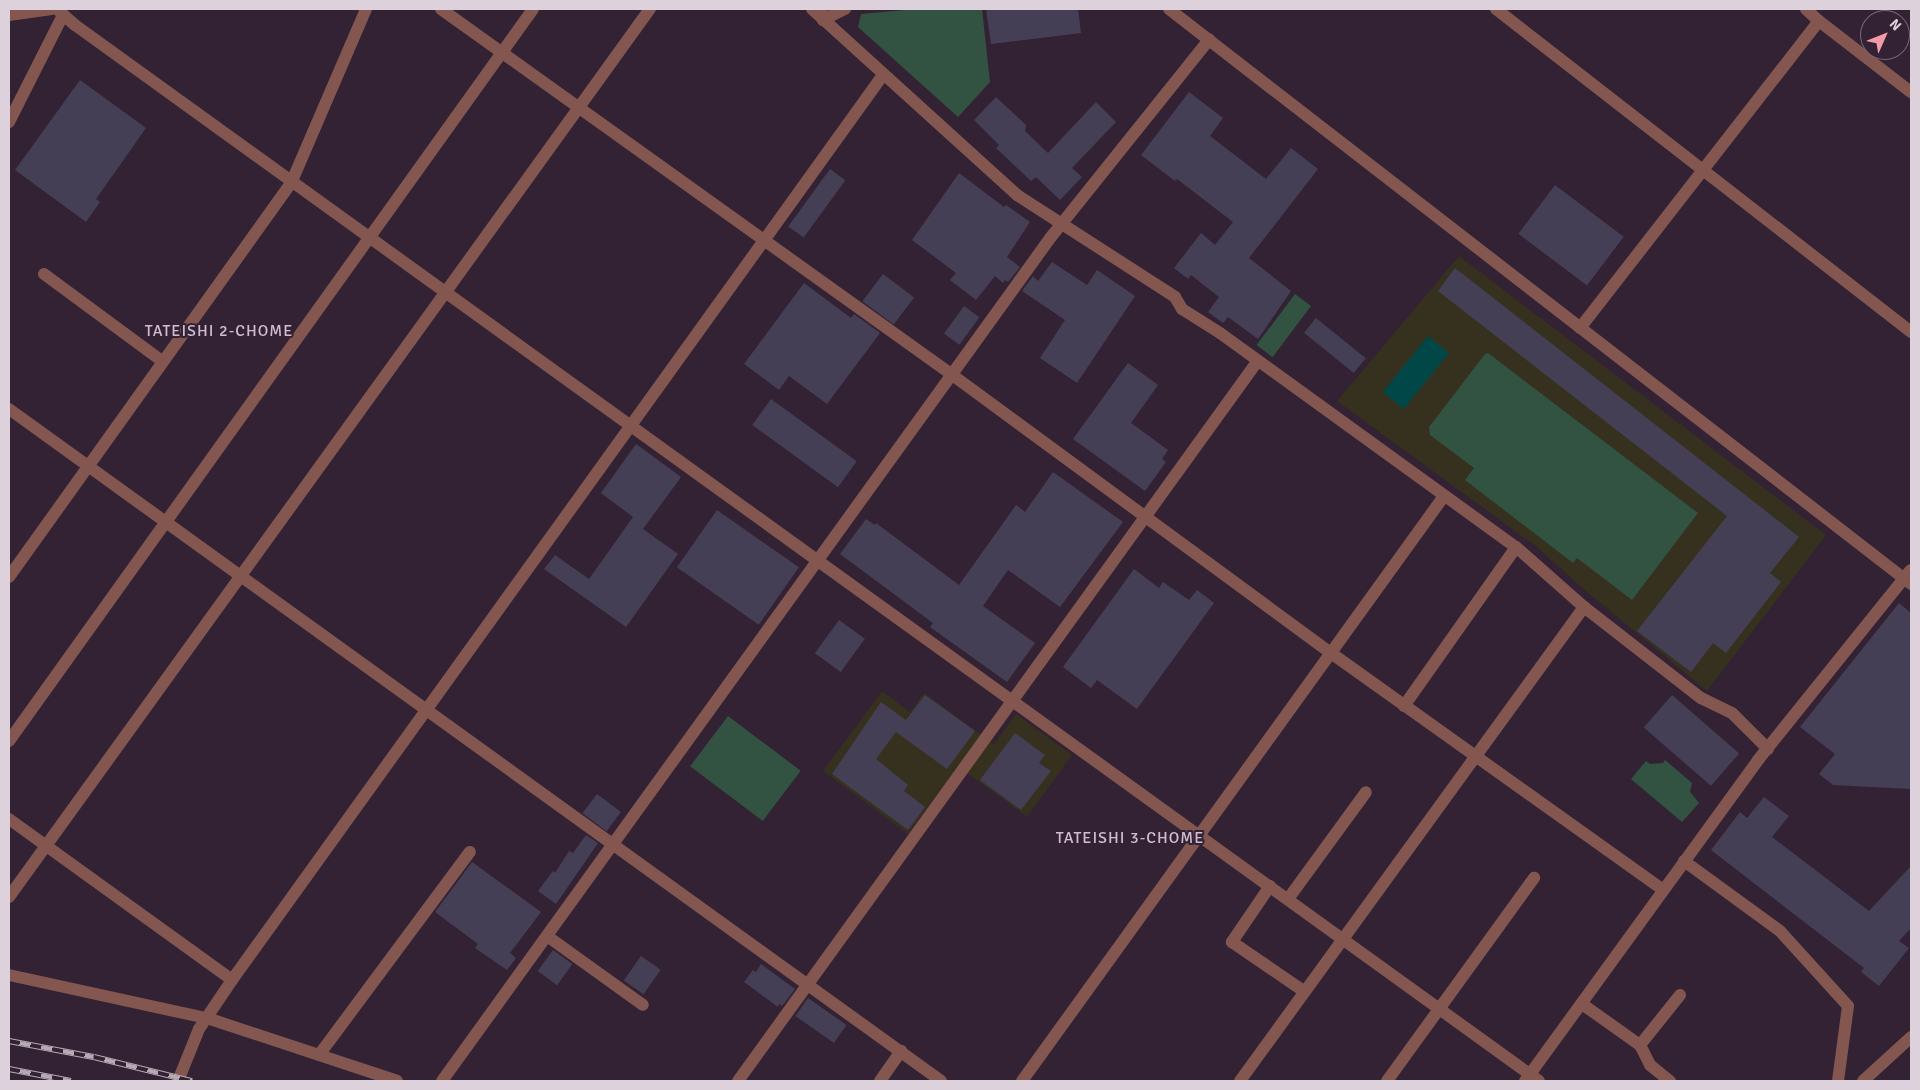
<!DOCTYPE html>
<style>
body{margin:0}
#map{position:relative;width:1920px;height:1090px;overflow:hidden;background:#323;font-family:Signika,sans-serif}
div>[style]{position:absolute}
.education>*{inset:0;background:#36301f}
.green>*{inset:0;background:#325242;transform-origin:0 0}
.water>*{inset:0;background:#024747;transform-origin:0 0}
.building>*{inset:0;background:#453f55;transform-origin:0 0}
.minor>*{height:12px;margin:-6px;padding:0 6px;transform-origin:6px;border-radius:6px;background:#835650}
.rail>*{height:5.5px;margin-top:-2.75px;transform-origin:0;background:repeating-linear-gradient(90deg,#323 0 11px,#b6aab5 0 22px);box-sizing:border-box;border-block:1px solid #b6aab5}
span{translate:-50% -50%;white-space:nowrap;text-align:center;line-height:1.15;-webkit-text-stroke:4px #323;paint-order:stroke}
.neighbourhood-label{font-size:16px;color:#d2bcd1;letter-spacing:1px}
.frame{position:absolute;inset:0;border:10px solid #ddd2dc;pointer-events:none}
.north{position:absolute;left:1860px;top:10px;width:50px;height:50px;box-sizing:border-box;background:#323;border:1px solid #776877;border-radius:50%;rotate:46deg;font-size:14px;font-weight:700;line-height:20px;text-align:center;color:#ddd2dc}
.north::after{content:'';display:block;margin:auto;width:18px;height:22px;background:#f39aa8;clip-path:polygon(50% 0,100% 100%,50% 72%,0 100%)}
</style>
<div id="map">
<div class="education">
<i style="clip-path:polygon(1459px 256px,1826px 535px,1707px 691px,1580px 586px,1537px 547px,1337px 401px)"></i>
<i style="clip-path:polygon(882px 691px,910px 712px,924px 693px,994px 744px,1016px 714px,1072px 755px,1027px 817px,958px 766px,908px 834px,823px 771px)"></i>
</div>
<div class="green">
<i style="clip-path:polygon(916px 9px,982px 9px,990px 82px,958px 117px,858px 27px,861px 14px)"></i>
<i style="left:1295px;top:294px;width:20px;height:64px;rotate:37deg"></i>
<i style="clip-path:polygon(1488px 353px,1698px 513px,1632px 600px,1577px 558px,1573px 563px,1465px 480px,1474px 468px,1430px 435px,1429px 427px,1485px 354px)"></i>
<i style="left:728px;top:716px;width:91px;height:63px;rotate:37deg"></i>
<i style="clip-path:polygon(1665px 760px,1692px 783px,1690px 792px,1699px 803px,1682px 822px,1631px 779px,1646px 761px,1650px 764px,1663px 763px)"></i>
</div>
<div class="water">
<i style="left:1428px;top:336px;width:27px;height:72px;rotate:39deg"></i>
</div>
<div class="building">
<i style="clip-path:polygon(986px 9px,1078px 9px,1081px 33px,991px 44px)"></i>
<i style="clip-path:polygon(80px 80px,146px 128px,96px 199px,100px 202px,86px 222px,15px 170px)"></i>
<i style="clip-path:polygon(1189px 92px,1223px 118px,1210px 136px,1266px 179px,1291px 148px,1318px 169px,1249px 258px,1291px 291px,1258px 339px,1228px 317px,1223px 323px,1208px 312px,1219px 297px,1191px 275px,1188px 279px,1174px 268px,1201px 233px,1215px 245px,1233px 222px,1177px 179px,1175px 181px,1141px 155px)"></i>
<i style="clip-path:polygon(996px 97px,1026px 125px,1025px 131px,1048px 153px,1096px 102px,1116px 122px,1072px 168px,1082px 177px,1060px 200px,1036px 177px,1031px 181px,996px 148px,999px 145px,974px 120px)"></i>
<i style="left:830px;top:169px;width:19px;height:71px;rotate:36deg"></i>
<i style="clip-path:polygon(959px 173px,1004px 207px,1006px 205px,1030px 222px,1007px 257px,1020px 267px,1008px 282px,1005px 280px,1003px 283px,995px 276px,976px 300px,950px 280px,956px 273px,912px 240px)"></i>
<i style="left:1555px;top:185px;width:86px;height:61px;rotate:37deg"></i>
<i style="clip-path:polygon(1052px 262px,1087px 285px,1097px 270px,1135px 296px,1077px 383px,1040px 358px,1065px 320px,1022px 291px,1033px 276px,1038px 281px)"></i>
<i style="clip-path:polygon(1455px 268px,1799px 537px,1770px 573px,1781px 582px,1726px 653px,1713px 643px,1691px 672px,1637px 631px,1727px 516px,1438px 291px)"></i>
<i style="left:883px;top:274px;width:39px;height:34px;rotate:37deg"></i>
<i style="clip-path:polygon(804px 283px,851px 318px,854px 314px,880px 333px,827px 404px,789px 376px,779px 390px,744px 364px)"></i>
<i style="left:964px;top:306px;width:19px;height:34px;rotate:36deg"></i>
<i style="left:1316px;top:318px;width:64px;height:19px;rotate:39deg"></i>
<i style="clip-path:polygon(1128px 363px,1158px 385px,1131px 423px,1168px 450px,1162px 459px,1166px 462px,1145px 491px,1073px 439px)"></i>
<i style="left:771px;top:399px;width:106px;height:32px;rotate:36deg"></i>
<i style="clip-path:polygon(636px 444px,681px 477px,643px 529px,678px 554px,626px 627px,544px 569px,555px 555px,589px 579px,633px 517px,601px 493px)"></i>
<i style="clip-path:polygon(1053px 472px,1123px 522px,1060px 607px,1008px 570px,983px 606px,1035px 643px,1007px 682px,930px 627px,933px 623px,840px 554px,866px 519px,875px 525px,876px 523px,959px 585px,1016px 505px,1025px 512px)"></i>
<i style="left:717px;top:510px;width:100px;height:70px;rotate:35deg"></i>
<i style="clip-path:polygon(1134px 569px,1159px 588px,1163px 582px,1189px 600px,1197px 590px,1214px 603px,1137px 709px,1097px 680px,1091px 688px,1063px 667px)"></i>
<i style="clip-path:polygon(1899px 603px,1911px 613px,1911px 789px,1833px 785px,1819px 774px,1835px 754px,1800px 727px)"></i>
<i style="left:839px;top:620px;width:32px;height:41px;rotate:36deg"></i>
<i style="clip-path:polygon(925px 695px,975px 731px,947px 769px,896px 732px,876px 759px,908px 785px,904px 791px,925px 807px,908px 830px,832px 774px,881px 702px,906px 720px)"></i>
<i style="left:1672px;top:695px;width:89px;height:43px;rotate:41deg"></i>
<i style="clip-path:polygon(1015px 733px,1045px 755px,1039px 763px,1051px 771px,1021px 810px,980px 780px)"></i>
<i style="left:597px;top:794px;width:30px;height:24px;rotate:37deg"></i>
<i style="clip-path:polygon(1764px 797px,1789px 816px,1772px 837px,1869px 911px,1911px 866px,1911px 928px,1899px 941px,1909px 948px,1879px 986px,1861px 972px,1864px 968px,1711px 850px,1740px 812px,1747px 818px)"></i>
<i style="clip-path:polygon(586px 835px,598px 843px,556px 904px,538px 891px,553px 871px,555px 873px,569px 851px,573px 853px)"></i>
<i style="clip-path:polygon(472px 862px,541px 912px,510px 953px,516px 958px,507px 970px,475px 948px,478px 944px,435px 912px)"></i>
<i style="left:553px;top:950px;width:24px;height:26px;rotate:36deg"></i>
<i style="left:641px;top:956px;width:24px;height:30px;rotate:35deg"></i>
<i style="clip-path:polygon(761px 964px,795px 989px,782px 1006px,779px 1004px,778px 1007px,744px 982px,753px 970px,756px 972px)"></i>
<i style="left:808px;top:998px;width:47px;height:22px;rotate:35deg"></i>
</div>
<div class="minor">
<i style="left:57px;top:9px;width:24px;rotate:42deg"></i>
<i style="left:75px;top:25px;width:1805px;rotate:35.8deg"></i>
<i style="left:441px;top:9px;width:627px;rotate:35.59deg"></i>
<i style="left:951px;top:374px;width:471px;rotate:36.3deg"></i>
<i style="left:1331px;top:653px;width:408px;rotate:35.5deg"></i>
<i style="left:812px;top:9px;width:277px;rotate:42.2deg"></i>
<i style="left:1017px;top:195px;width:188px;rotate:32.8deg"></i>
<i style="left:1175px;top:297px;width:14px;rotate:60deg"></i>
<i style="left:1182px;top:309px;width:45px;rotate:32.3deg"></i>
<i style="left:1220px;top:333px;width:365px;rotate:35.9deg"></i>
<i style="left:1516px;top:547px;width:91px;rotate:41.4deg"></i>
<i style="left:1584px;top:607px;width:148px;rotate:37.9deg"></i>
<i style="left:1701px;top:698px;width:34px;rotate:26deg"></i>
<i style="left:1732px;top:713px;width:51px;rotate:45deg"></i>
<i style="left:1169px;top:9px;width:939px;rotate:37.77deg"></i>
<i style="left:1496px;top:9px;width:526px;rotate:37.89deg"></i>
<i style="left:1806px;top:9px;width:18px;rotate:43deg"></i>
<i style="left:823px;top:14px;width:6px;rotate:90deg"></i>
<i style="left:823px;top:20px;width:25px;rotate:-27deg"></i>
<i style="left:9px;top:15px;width:43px;rotate:-7.9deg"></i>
<i style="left:9px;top:122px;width:120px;rotate:-63.2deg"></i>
<i style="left:44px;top:274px;width:147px;rotate:36.4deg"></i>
<i style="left:1580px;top:328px;width:389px;rotate:-52.1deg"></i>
<i style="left:1819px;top:21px;width:116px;rotate:37.7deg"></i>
<i style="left:9px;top:409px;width:1149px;rotate:35.79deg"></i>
<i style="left:9px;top:577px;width:487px;rotate:-54.4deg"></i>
<i style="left:292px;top:181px;width:187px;rotate:-66.7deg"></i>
<i style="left:1404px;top:706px;width:194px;rotate:-54.8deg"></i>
<i style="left:9px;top:741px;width:900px;rotate:-54.4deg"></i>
<i style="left:9px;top:819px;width:275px;rotate:35.8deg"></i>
<i style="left:1684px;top:861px;width:119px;rotate:36.1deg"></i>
<i style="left:1780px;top:931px;width:101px;rotate:47.8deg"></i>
<i style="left:1848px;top:1006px;width:76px;rotate:97.6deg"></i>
<i style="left:1270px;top:886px;width:68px;rotate:124.2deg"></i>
<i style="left:1232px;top:942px;width:88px;rotate:34.4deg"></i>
<i style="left:9px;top:897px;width:1095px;rotate:-54.18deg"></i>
<i style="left:1288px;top:899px;width:132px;rotate:-53.9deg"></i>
<i style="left:547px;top:936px;width:118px;rotate:35.7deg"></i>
<i style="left:9px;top:975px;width:203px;rotate:12.3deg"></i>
<i style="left:207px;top:1018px;width:200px;rotate:18.3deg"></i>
<i style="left:1582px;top:1004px;width:71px;rotate:35.3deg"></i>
<i style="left:1640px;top:1045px;width:22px;rotate:63deg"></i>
<i style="left:1650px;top:1065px;width:26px;rotate:39deg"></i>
<i style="left:1640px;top:1045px;width:64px;rotate:-51.3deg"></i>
<i style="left:319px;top:1055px;width:253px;rotate:-53.4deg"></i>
<i style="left:178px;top:1081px;width:56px;rotate:-68deg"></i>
<i style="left:199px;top:1029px;width:59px;rotate:-56deg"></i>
<i style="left:232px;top:980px;width:1115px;rotate:-54.27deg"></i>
<i style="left:442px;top:1081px;width:1041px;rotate:-54.19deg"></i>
<i style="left:1051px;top:237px;width:253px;rotate:-51.3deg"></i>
<i style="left:738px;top:1081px;width:887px;rotate:-54.18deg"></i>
<i style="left:880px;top:1081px;width:37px;rotate:-55deg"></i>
<i style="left:1022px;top:1081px;width:721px;rotate:-54.19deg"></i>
<i style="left:1240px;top:1081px;width:586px;rotate:-54.03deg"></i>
<i style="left:1387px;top:1081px;width:251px;rotate:-54.1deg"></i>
<i style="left:1525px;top:1081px;width:397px;rotate:-54deg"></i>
<i style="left:1758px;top:760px;width:244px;rotate:-51.2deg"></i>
<i style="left:1863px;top:1081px;width:65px;rotate:-42.5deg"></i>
</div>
<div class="rail">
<i style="left:9px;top:1041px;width:86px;rotate:10.7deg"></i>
<i style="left:94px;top:1057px;width:101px;rotate:13.8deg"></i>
<i style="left:9px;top:1069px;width:63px;rotate:11deg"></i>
</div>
<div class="neighbourhood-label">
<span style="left:219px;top:331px">TATEISHI 2-CHOME</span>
<span style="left:1130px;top:838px">TATEISHI 3-CHOME</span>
</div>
<div class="frame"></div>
<div class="north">N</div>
</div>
